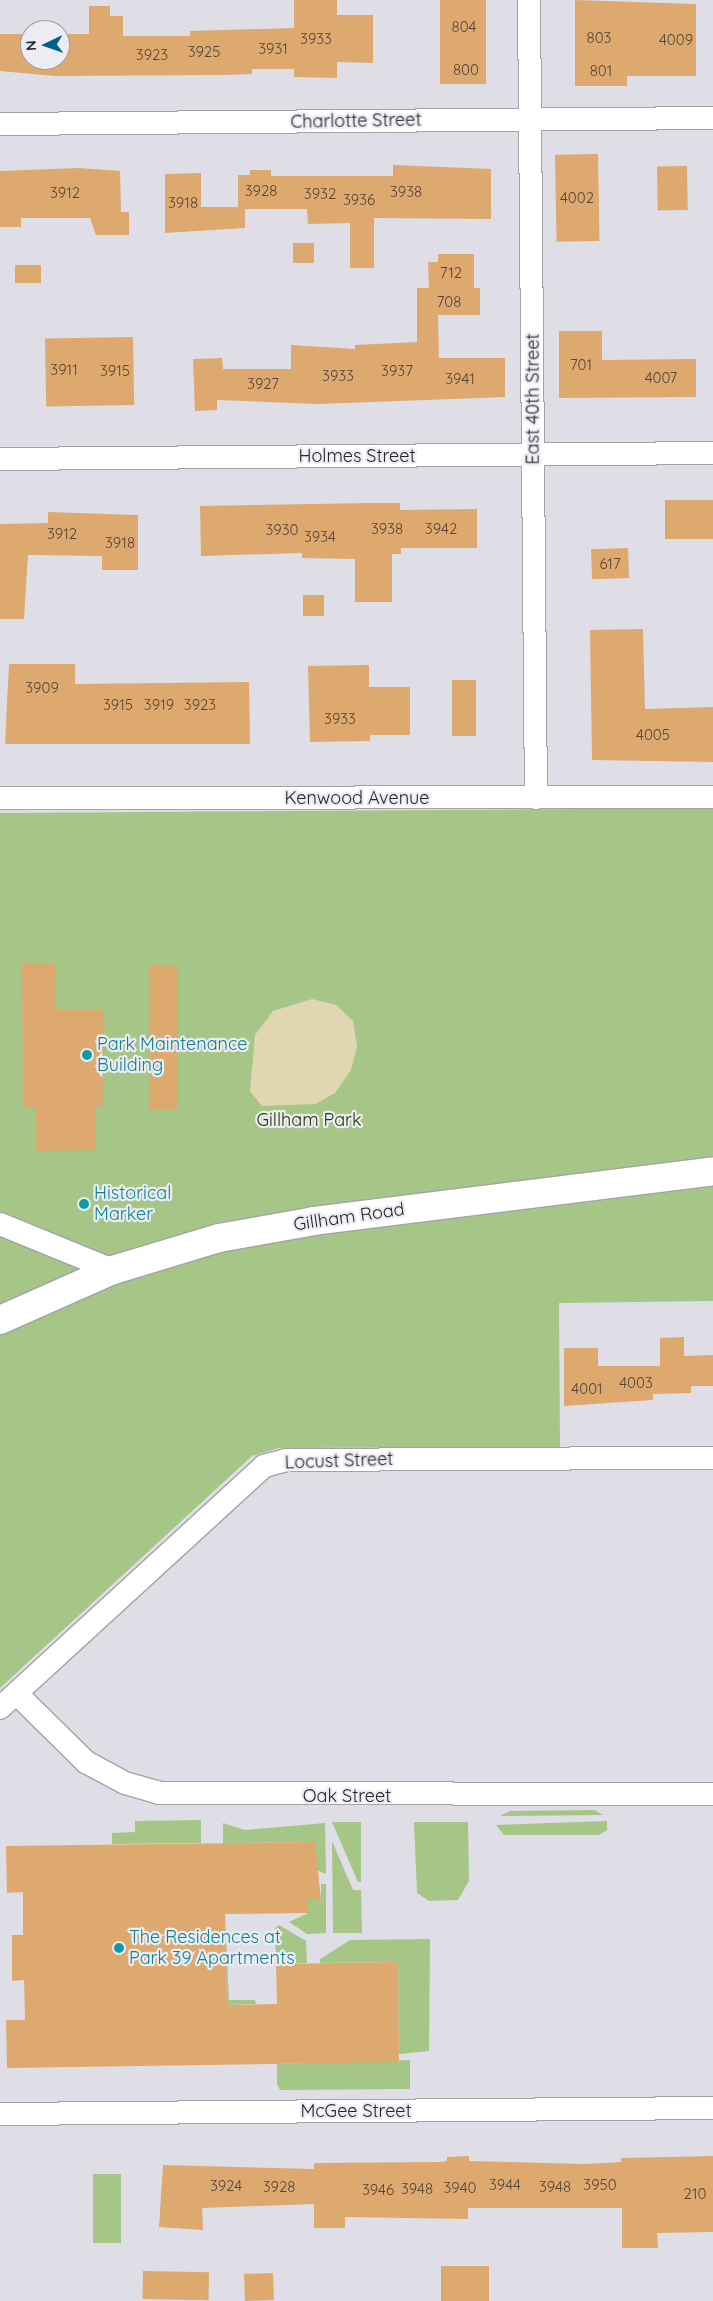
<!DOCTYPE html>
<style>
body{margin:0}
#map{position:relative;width:713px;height:2301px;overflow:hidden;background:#dfdee6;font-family:Quicksand,sans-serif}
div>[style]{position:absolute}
.green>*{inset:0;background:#a5c686;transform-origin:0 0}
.sand>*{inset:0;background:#e0d6b1}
.building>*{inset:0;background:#dea96f;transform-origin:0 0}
.roads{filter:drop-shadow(1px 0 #a3a2a9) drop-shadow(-1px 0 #a3a2a9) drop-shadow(0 1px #a3a2a9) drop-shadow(0 -1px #a3a2a9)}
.street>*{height:22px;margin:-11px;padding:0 11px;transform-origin:11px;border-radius:11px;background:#fff}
.secondary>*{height:28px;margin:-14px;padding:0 14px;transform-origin:14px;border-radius:14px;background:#fff}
.dots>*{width:14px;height:14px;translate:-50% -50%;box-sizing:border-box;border:2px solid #ececf3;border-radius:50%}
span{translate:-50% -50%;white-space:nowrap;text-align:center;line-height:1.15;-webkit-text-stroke:4.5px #ececf3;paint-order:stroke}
.number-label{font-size:15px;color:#54463a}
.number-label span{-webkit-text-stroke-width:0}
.street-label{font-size:18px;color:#262528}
.culture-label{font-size:18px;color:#0d838f}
.left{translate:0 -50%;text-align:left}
.park-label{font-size:18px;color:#203503}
.north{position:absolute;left:20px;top:20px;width:50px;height:50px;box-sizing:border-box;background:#ececf3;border:1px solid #9d9ca2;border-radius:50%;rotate:267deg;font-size:14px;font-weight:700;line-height:20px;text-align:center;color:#262528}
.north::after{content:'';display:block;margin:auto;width:18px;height:22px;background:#005f8f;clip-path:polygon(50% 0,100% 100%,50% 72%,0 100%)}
</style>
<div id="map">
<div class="green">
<i style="clip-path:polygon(713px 808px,713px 1301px,559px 1303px,560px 1447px,279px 1448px,252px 1456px,0 1688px,0 813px)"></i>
<i style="clip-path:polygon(594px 1810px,603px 1815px,500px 1816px,510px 1811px)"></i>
<i style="clip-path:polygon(201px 1820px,201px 1843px,112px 1844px,112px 1833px,135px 1832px,135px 1821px)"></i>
<i style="clip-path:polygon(607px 1821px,607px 1830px,599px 1835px,504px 1835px,496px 1825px)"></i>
<i style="clip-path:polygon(332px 1822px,361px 1822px,361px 1882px,358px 1882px)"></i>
<i style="clip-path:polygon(414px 1822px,468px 1822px,469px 1881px,458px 1900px,429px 1901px,417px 1893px)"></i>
<i style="clip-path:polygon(223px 1823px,245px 1830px,325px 1823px,326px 1874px,316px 1870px,315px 1842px,223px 1843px)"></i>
<i style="clip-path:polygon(332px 1841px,353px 1890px,361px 1890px,362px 1933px,333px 1933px)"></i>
<i style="clip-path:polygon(321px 1884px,326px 1884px,326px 1933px,307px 1934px,289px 1922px,308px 1913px,308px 1900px,321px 1900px)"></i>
<i style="clip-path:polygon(225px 1914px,229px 2000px,255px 2000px,256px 2004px,227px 2005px)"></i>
<i style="clip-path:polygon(279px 1925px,306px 1941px,307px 1963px,276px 1964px,275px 1928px)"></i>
<i style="clip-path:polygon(430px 1939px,429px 2051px,399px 2054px,398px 1962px,320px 1963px,320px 1959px,350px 1940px)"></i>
<i style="clip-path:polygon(410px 2060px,410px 2089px,280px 2090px,277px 2084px,277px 2064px)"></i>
<i style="left:93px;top:2174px;width:28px;height:69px"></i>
</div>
<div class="sand">
<i style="clip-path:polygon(312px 999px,336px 1005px,353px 1021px,357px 1046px,351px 1070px,335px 1093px,316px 1104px,262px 1106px,250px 1091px,255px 1035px,273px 1011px)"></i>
</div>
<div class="building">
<i style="clip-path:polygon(294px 0,337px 0,337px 15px,373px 15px,373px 63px,337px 62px,337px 78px,294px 77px,294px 69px,252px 69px,252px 74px,224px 75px,55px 76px,0 71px,0 34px,30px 34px,30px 60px,60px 60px,60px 34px,89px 34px,89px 6px,110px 6px,110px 16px,123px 16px,123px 36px,190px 36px,190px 31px,294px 28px)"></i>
<i style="left:440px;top:0;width:46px;height:84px"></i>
<i style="clip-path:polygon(575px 0,696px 4px,696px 76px,627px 76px,627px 86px,575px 86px)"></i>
<i style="left:598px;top:154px;width:87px;height:43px;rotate:89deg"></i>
<i style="clip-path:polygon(393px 165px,491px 169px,491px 219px,374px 218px,374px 268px,350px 268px,350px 223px,308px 224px,307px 209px,245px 209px,245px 228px,165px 233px,165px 174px,201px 173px,201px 207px,238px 207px,238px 175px,250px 175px,250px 170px,271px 170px,271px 176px,393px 176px)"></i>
<i style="left:687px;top:166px;width:44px;height:30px;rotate:89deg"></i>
<i style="clip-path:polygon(79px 168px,120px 171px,121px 212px,129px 212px,129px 235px,96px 235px,90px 218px,21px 218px,21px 227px,0 227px,0 171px)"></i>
<i style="left:293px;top:243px;width:21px;height:20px"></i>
<i style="clip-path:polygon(438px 254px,474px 254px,474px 288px,480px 288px,480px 315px,438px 315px,439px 358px,505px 358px,505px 397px,319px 404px,217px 400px,217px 410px,195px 411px,193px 359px,222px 358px,223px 369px,291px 369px,291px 345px,355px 349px,355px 345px,417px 342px,417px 288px,429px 288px,428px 262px,438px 262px)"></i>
<i style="left:15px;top:265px;width:26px;height:18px"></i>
<i style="clip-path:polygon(559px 331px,602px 331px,602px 360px,696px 359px,696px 397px,559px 398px)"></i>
<i style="left:133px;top:337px;width:68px;height:88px;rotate:89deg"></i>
<i style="left:665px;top:500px;width:48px;height:39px"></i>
<i style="clip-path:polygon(370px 503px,400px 503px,400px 510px,477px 509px,477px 548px,401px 548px,401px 554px,392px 554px,392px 602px,355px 602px,355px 559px,302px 558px,302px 553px,201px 556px,200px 506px)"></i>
<i style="clip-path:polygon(48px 512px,138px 515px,138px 570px,102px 570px,102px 556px,28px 555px,24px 619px,0 619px,0 524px,48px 523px)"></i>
<i style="left:628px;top:548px;width:30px;height:37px;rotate:88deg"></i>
<i style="left:303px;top:595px;width:21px;height:21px"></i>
<i style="clip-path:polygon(643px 629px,645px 709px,713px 707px,713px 762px,592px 760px,590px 630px)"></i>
<i style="clip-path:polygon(9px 664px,75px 664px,75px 684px,249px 682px,250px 744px,5px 744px)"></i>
<i style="clip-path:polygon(369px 665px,369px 687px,410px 687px,410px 735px,370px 735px,370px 741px,310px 742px,308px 666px)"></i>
<i style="left:452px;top:680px;width:24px;height:56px"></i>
<i style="clip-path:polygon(22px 963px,55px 963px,55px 1010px,104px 1010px,104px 1106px,95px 1106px,95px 1150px,36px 1151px,36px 1108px,23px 1108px)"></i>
<i style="left:149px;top:966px;width:29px;height:144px"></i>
<i style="clip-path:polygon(684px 1337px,684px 1356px,713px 1355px,713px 1386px,691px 1386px,691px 1393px,653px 1394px,653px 1400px,564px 1406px,564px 1348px,598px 1348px,598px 1366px,660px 1366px,660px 1338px)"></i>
<i style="clip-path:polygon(315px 1842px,321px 1900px,308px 1900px,308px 1913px,225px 1914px,227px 2005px,277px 2004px,276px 1964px,398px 1962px,399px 2062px,7px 2068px,6px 2020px,25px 2020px,24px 1980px,12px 1981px,12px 1935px,23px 1935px,23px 1892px,7px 1893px,6px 1846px)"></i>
<i style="clip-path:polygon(469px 2156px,469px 2161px,585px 2164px,621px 2162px,621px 2158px,713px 2156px,713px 2232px,657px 2233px,658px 2248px,622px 2248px,622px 2208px,468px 2208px,468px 2219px,345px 2217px,345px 2228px,314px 2228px,314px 2204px,202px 2208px,203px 2230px,159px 2227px,163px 2165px,314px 2169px,314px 2163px,440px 2162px,447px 2161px,447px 2157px)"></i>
<i style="left:489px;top:2266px;width:35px;height:48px;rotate:90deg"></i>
<i style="left:143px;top:2271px;width:66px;height:28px;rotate:1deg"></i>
<i style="left:273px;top:2273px;width:27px;height:29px;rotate:88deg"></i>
</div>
<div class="roads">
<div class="street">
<i style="left:529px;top:0;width:798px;rotate:89.5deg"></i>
<i style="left:0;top:124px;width:713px;rotate:-0.48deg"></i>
<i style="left:0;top:459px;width:713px;rotate:-0.48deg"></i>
<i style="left:0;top:798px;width:713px;rotate:-0.08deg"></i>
<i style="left:0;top:1224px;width:122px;rotate:22.2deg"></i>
<i style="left:17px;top:1694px;width:97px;rotate:44.6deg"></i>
<i style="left:86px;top:1762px;width:44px;rotate:28.3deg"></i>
<i style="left:125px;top:1783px;width:35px;rotate:16deg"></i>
<i style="left:159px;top:1793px;width:554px;rotate:0.1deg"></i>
<i style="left:0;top:1708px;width:358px;rotate:-42.5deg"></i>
<i style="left:264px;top:1466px;width:23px;rotate:-15deg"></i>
<i style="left:286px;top:1460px;width:427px;rotate:-0.3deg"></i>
<i style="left:0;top:2114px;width:713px;rotate:-0.48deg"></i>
</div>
<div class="secondary">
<i style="left:0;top:1320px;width:124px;rotate:-23.9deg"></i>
<i style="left:113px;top:1270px;width:111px;rotate:-16.8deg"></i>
<i style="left:219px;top:1238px;width:97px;rotate:-10.1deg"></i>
<i style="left:314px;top:1221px;width:402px;rotate:-7.1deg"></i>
</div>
</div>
<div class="dots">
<i style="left:87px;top:1055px;background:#0f9aa8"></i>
<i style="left:84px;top:1204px;background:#0f9aa8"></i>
<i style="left:119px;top:1948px;background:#0f9aa8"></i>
</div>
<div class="number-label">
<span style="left:464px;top:27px">804</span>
<span style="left:599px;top:38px">803</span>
<span style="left:316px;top:39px">3933</span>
<span style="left:676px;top:40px">4009</span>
<span style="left:273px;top:49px">3931</span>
<span style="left:204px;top:52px">3925</span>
<span style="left:152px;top:55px">3923</span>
<span style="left:466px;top:70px">800</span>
<span style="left:601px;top:71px">801</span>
<span style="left:261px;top:191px">3928</span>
<span style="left:406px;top:192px">3938</span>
<span style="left:65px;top:193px">3912</span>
<span style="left:320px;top:194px">3932</span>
<span style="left:577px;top:198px">4002</span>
<span style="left:359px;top:200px">3936</span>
<span style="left:183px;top:203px">3918</span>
<span style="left:451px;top:273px">712</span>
<span style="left:449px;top:302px">708</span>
<span style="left:581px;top:365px">701</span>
<span style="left:64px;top:370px">3911</span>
<span style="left:115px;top:371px">3915</span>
<span style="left:397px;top:371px">3937</span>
<span style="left:338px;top:376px">3933</span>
<span style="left:661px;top:378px">4007</span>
<span style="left:460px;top:379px">3941</span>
<span style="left:263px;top:384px">3927</span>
<span style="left:387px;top:529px">3938</span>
<span style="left:441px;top:529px">3942</span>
<span style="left:282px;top:530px">3930</span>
<span style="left:62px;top:534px">3912</span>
<span style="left:320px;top:537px">3934</span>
<span style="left:120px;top:543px">3918</span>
<span style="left:610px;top:564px">617</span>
<span style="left:42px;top:688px">3909</span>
<span style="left:118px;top:705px">3915</span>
<span style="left:159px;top:705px">3919</span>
<span style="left:200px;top:705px">3923</span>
<span style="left:340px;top:719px">3933</span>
<span style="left:653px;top:735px">4005</span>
<span style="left:636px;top:1383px">4003</span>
<span style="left:587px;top:1389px">4001</span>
<span style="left:505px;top:2185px">3944</span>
<span style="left:600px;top:2185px">3950</span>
<span style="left:226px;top:2186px">3924</span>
<span style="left:279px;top:2187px">3928</span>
<span style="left:555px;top:2187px">3948</span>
<span style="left:460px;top:2188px">3940</span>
<span style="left:417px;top:2189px">3948</span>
<span style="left:378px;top:2190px">3946</span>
<span style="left:695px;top:2194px">210</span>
</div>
<div class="street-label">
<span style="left:356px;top:121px;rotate:-1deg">Charlotte Street</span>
<span style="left:533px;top:399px;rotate:-90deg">East 40th Street</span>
<span style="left:357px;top:456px">Holmes Street</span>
<span style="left:357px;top:798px">Kenwood Avenue</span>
<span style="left:349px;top:1217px;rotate:-8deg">Gillham Road</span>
<span style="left:339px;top:1461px;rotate:-2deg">Locust Street</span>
<span style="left:347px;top:1796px">Oak Street</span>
<span style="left:356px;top:2111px">McGee Street</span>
</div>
<div class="culture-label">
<span class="left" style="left:97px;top:1055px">Park Maintenance<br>Building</span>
<span class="left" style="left:94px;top:1204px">Historical<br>Marker</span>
<span class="left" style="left:129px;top:1948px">The Residences at<br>Park 39 Apartments</span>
</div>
<div class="park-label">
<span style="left:309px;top:1120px">Gillham Park</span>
</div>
<div class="north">N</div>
</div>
